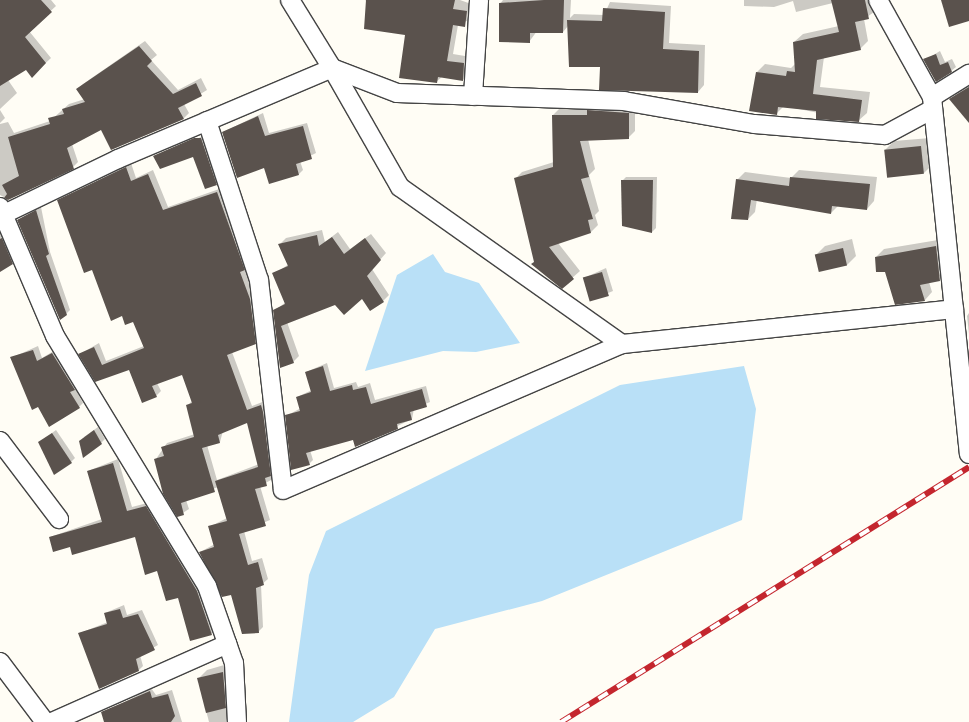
<!DOCTYPE html>
<style>
body{margin:0}
#map{position:relative;width:969px;height:722px;overflow:hidden;background:#fffdf5;font-family:"IBM Plex Serif",serif}
div>[style]{position:absolute}
.water>*{inset:0;background:#b9e0f7}
.shadow>*{inset:0;background:#0003}
.building>*{inset:0;background:#5a524d;transform-origin:0 0}
.roads{filter:drop-shadow(1px 0 #444) drop-shadow(-1px 0 #444) drop-shadow(0 1px #444) drop-shadow(0 -1px #444)}
.street>*{height:18px;margin:-9px;padding:0 9px;transform-origin:9px;border-radius:9px;background:#fff}
.rail>*{height:5.5px;margin-top:-2.75px;transform-origin:0;background:repeating-linear-gradient(90deg,#fff 0 11px,#c4262e 0 22px);box-sizing:border-box;border-block:1px solid #c4262e}
span{translate:-50% -50%;white-space:nowrap;text-align:center;line-height:1.15;-webkit-text-stroke:5px #fff;paint-order:stroke}
</style>
<div id="map">
<div class="water">
<i style="clip-path:polygon(433px 254px,445px 272px,479px 283px,520px 343px,476px 352px,443px 351px,365px 371px,397px 275px)"></i>
<i style="clip-path:polygon(744px 366px,756px 409px,742px 520px,542px 601px,435px 629px,394px 697px,353px 722px,289px 722px,309px 575px,326px 531px,620px 385px)"></i>
</div>
<div class="shadow">
<i style="clip-path:polygon(0 0,51px 0,56px 6px,29px 31px,51px 58px,32px 76px,26px 68px,8px 80px,17px 93px,0 109px)"></i>
<i style="clip-path:polygon(365px 0,460px 0,474px 5px,471px 19px,458px 25px,453px 54px,471px 57px,470px 73px,463px 80px,442px 77px,436px 82px,406px 34px)"></i>
<i style="clip-path:polygon(503px 0,571px 0,570px 18px,574px 14px,604px 15px,610px 2px,671px 6px,669px 43px,705px 45px,704px 85px,698px 92px,601px 66px,568px 26px,563px 32px,537px 31px,529px 42px,500px 4px)"></i>
<i style="clip-path:polygon(744px 0,875px 0,877px 10px,864px 19px,868px 41px,860px 49px,824px 57px,820px 87px,870px 92px,867px 113px,858px 121px,784px 106px,776px 114px,757px 72px,765px 64px,791px 68px,796px 63px,794px 42px,803px 34px,839px 26px,833px 3px,796px 12px,793px 1px,774px 7px,744px 6px)"></i>
<i style="clip-path:polygon(145px 41px,157px 55px,151px 60px,178px 90px,201px 78px,207px 90px,184px 104px,189px 113px,184px 118px,101px 128px,72px 144px,78px 162px,73px 167px,8px 199px,0 195px,0 124px,8px 122px,14px 133px,50px 121px,69px 104px,85px 99px,78px 89px,83px 84px)"></i>
<i style="clip-path:polygon(940px 51px,945px 62px,952px 59px,956px 67px,951px 71px,925px 60px)"></i>
<i style="clip-path:polygon(969px 83px,969px 121px,951px 99px)"></i>
<i style="clip-path:polygon(635px 106px,635px 131px,628px 138px,588px 139px,595px 169px,589px 175px,599px 211px,595px 215px,598px 225px,591px 232px,558px 243px,580px 271px,562px 287px,535px 261px,515px 179px,522px 172px,554px 162px,553px 115px,560px 108px)"></i>
<i style="clip-path:polygon(0 110px,5px 118px,0 123px)"></i>
<i style="clip-path:polygon(263px 113px,269px 133px,307px 123px,316px 153px,300px 161px,303px 170px,299px 174px,265px 167px,223px 132px)"></i>
<i style="clip-path:polygon(206px 135px,220px 179px,216px 184px,193px 155px,155px 156px)"></i>
<i style="clip-path:polygon(930px 138px,933px 164px,924px 173px,885px 150px,894px 141px)"></i>
<i style="clip-path:polygon(evenodd,131px 163px,136px 178px,153px 170px,168px 207px,222px 188px,249px 264px,245px 268px,255px 294px,260px 338px,232px 352px,252px 406px,265px 401px,275px 470px,271px 480px,260px 486px,270px 520px,244px 531px,252px 561px,262px 558px,268px 579px,261px 585px,263px 627px,258px 632px,200px 552px,215px 544px,209px 527px,227px 518px,218px 487px,186px 500px,189px 509px,178px 516px,156px 459px,167px 443px,195px 434px,188px 405px,193px 400px,182px 373px,157px 383px,161px 391px,156px 396px,130px 369px,96px 380px,80px 354px,99px 343px,106px 361px,144px 346px,134px 320px,122px 315px,92px 269px,59px 201px,131px 163px,247px 421px,259px 464px,217px 480px,207px 445px,220px 442px,223px 431px,247px 421px)"></i>
<i style="clip-path:polygon(799px 170px,877px 177px,874px 201px,867px 209px,839px 205px,831px 213px,757px 199px,755px 212px,748px 219px,737px 180px,745px 172px,791px 178px)"></i>
<i style="clip-path:polygon(626px 177px,657px 177px,656px 228px,652px 232px,623px 225px,622px 181px)"></i>
<i style="clip-path:polygon(41px 207px,50px 252px,70px 310px,66px 314px,18px 220px)"></i>
<i style="clip-path:polygon(0 224px,17px 258px,0 271px)"></i>
<i style="clip-path:polygon(322px 230px,325px 242px,338px 232px,350px 249px,371px 234px,386px 253px,372px 269px,389px 295px,383px 301px,362px 297px,336px 304px,287px 322px,299px 356px,293px 362px,274px 311px,286px 302px,274px 274px,289px 264px,280px 244px,286px 238px)"></i>
<i style="clip-path:polygon(852px 239px,856px 256px,847px 265px,816px 255px,825px 246px)"></i>
<i style="clip-path:polygon(944px 239px,948px 272px,929px 282px,932px 292px,925px 300px,876px 257px,884px 249px)"></i>
<i style="clip-path:polygon(606px 268px,613px 291px,591px 300px,584px 278px)"></i>
<i style="clip-path:polygon(969px 313px,969px 334px,967px 316px)"></i>
<i style="clip-path:polygon(38px 346px,42px 358px,57px 349px,79px 384px,75px 388px,83px 403px,79px 407px,11px 358px)"></i>
<i style="clip-path:polygon(327px 363px,334px 388px,356px 382px,358px 387px,370px 383px,375px 400px,426px 386px,430px 402px,414px 409px,412px 419px,356px 446px,354px 438px,310px 450px,313px 460px,309px 464px,286px 416px,301px 408px,297px 397px,312px 390px,306px 372px)"></i>
<i style="clip-path:polygon(98px 427px,105px 439px,101px 443px,84px 437px)"></i>
<i style="clip-path:polygon(56px 430px,75px 458px,71px 462px,40px 442px)"></i>
<i style="clip-path:polygon(118px 459px,132px 507px,151px 502px,202px 586px,216px 629px,211px 634px,136px 535px,71px 546px,50px 537px,102px 519px,88px 471px)"></i>
<i style="clip-path:polygon(124px 605px,127px 615px,142px 610px,158px 645px,140px 655px,143px 666px,139px 670px,80px 633px,108px 622px,105px 613px)"></i>
<i style="clip-path:polygon(231px 663px,241px 722px,209px 722px,198px 679px,207px 670px)"></i>
<i style="clip-path:polygon(151px 688px,156px 695px,172px 690px,182px 722px,105px 722px,108px 711px)"></i>
</div>
<div class="building">
<i style="clip-path:polygon(0 0,41px 0,52px 12px,25px 37px,46px 63px,32px 78px,26px 70px,0 86px)"></i>
<i style="clip-path:polygon(366px 0,455px 0,453px 9px,467px 11px,465px 27px,453px 25px,447px 61px,464px 63px,463px 81px,438px 77px,437px 83px,399px 78px,405px 35px,364px 29px)"></i>
<i style="clip-path:polygon(544px 0,564px 0,563px 33px,530px 33px,530px 43px,499px 42px,499px 3px)"></i>
<i style="clip-path:polygon(831px 0,865px 0,869px 19px,855px 22px,861px 50px,817px 60px,813px 94px,862px 100px,859px 122px,816px 119px,816px 111px,778px 107px,777px 115px,749px 111px,756px 72px,786px 76px,787px 71px,795px 72px,793px 42px,839px 32px)"></i>
<i style="clip-path:polygon(941px 0,969px 0,969px 21px,949px 27px)"></i>
<i style="clip-path:polygon(603px 8px,665px 12px,663px 49px,699px 51px,698px 93px,599px 90px,600px 67px,569px 67px,567px 20px,602px 21px)"></i>
<i style="clip-path:polygon(139px 46px,152px 61px,147px 66px,173px 94px,196px 83px,202px 96px,178px 108px,184px 119px,111px 150px,101px 130px,67px 148px,74px 169px,8px 200px,4px 198px,7px 194px,2px 185px,19px 176px,8px 137px,50px 124px,48px 118px,64px 114px,62px 109px,85px 102px,76px 89px)"></i>
<i style="clip-path:polygon(936px 54px,940px 65px,948px 62px,952px 72px,936px 82px,923px 59px)"></i>
<i style="clip-path:polygon(969px 87px,969px 123px,949px 99px)"></i>
<i style="clip-path:polygon(587px 110px,629px 113px,629px 139px,580px 141px,589px 177px,581px 179px,593px 219px,588px 220px,591px 233px,549px 247px,574px 279px,562px 289px,531px 264px,534px 262px,514px 178px,553px 167px,552px 115px,587px 115px)"></i>
<i style="clip-path:polygon(258px 116px,265px 136px,303px 126px,312px 159px,296px 164px,299px 175px,269px 184px,264px 168px,237px 178px,222px 132px)"></i>
<i style="clip-path:polygon(194px 138px,201px 138px,217px 185px,205px 189px,193px 157px,160px 169px,153px 156px)"></i>
<i style="left:921px;top:146px;width:28px;height:37px;rotate:84deg"></i>
<i style="clip-path:polygon(126px 167px,131px 181px,148px 174px,163px 210px,217px 192px,245px 270px,240px 272px,250px 299px,256px 344px,227px 355px,247px 410px,261px 405px,263px 412px,271px 476px,265px 478px,267px 486px,255px 489px,266px 526px,239px 534px,248px 565px,258px 562px,264px 585px,256px 588px,259px 633px,242px 634px,231px 595px,222px 597px,199px 552px,214px 547px,208px 526px,227px 521px,215px 481px,258px 467px,247px 423px,218px 435px,220px 443px,202px 448px,215px 492px,181px 503px,184px 515px,177px 517px,163px 494px,154px 459px,164px 456px,161px 447px,194px 437px,186px 405px,192px 403px,182px 375px,152px 386px,157px 397px,142px 403px,129px 370px,95px 382px,78px 354px,94px 347px,102px 365px,144px 348px,133px 322px,125px 325px,122px 316px,111px 321px,92px 270px,84px 273px,57px 200px)"></i>
<i style="clip-path:polygon(790px 177px,870px 184px,867px 210px,832px 206px,831px 214px,751px 200px,748px 220px,731px 219px,736px 179px,789px 186px)"></i>
<i style="clip-path:polygon(621px 180px,653px 180px,652px 233px,622px 226px)"></i>
<i style="clip-path:polygon(36px 210px,49px 254px,46px 256px,67px 315px,60px 320px,17px 220px)"></i>
<i style="clip-path:polygon(317px 235px,319px 246px,332px 237px,344px 254px,365px 238px,381px 260px,367px 276px,384px 302px,370px 311px,362px 299px,344px 315px,335px 305px,281px 326px,294px 363px,280px 368px,273px 310px,285px 304px,272px 273px,288px 266px,278px 244px)"></i>
<i style="clip-path:polygon(2px 238px,13px 264px,0 272px,0 239px)"></i>
<i style="clip-path:polygon(936px 246px,940px 281px,920px 285px,925px 301px,895px 305px,885px 272px,876px 272px,875px 257px)"></i>
<i style="left:843px;top:248px;width:18px;height:29px;rotate:77deg"></i>
<i style="left:602px;top:272px;width:25px;height:20px;rotate:74deg"></i>
<i style="clip-path:polygon(33px 350px,37px 361px,52px 353px,75px 390px,70px 392px,80px 408px,49px 427px,38px 407px,32px 410px,10px 357px)"></i>
<i style="clip-path:polygon(323px 366px,330px 391px,352px 385px,353px 390px,366px 387px,371px 404px,422px 389px,427px 407px,410px 412px,412px 420px,397px 424px,398px 429px,355px 447px,353px 440px,306px 453px,310px 465px,291px 470px,285px 415px,300px 411px,296px 397px,311px 392px,305px 372px)"></i>
<i style="clip-path:polygon(94px 430px,102px 444px,83px 458px,79px 441px)"></i>
<i style="clip-path:polygon(52px 433px,72px 463px,54px 475px,38px 442px)"></i>
<i style="clip-path:polygon(113px 463px,127px 511px,146px 506px,197px 591px,212px 635px,190px 641px,178px 598px,166px 601px,157px 571px,145px 575px,135px 537px,72px 555px,70px 547px,53px 552px,49px 537px,102px 522px,87px 471px)"></i>
<i style="clip-path:polygon(120px 609px,123px 618px,138px 614px,155px 650px,136px 659px,139px 671px,99px 689px,78px 633px,107px 624px,104px 613px)"></i>
<i style="clip-path:polygon(223px 672px,226px 708px,206px 713px,197px 678px)"></i>
<i style="clip-path:polygon(150px 691px,152px 698px,168px 694px,175px 716px,171px 722px,104px 722px,101px 712px)"></i>
</div>
<div class="roads">
<div class="street">
<i style="left:878px;top:0;width:111px;rotate:60.9deg"></i>
<i style="left:932px;top:97px;width:359px;rotate:84.1deg"></i>
<i style="left:473px;top:96px;width:96px;rotate:-86.4deg"></i>
<i style="left:932px;top:97px;width:44px;rotate:-31.9deg"></i>
<i style="left:933px;top:109px;width:55px;rotate:151.6deg"></i>
<i style="left:885px;top:135px;width:131px;rotate:-175.2deg"></i>
<i style="left:754px;top:124px;width:132px;rotate:-170deg"></i>
<i style="left:624px;top:101px;width:227px;rotate:-178deg"></i>
<i style="left:397px;top:93px;width:70px;rotate:-159deg"></i>
<i style="left:332px;top:68px;width:137px;rotate:60.3deg"></i>
<i style="left:400px;top:187px;width:272px;rotate:35.3deg"></i>
<i style="left:622px;top:344px;width:334px;rotate:-6deg"></i>
<i style="left:207px;top:121px;width:167px;rotate:71.9deg"></i>
<i style="left:259px;top:280px;width:211px;rotate:83.5deg"></i>
<i style="left:283px;top:490px;width:369px;rotate:-23.3deg"></i>
<i style="left:0;top:207px;width:140px;rotate:66.9deg"></i>
<i style="left:55px;top:336px;width:293px;rotate:58.7deg"></i>
<i style="left:207px;top:586px;width:82px;rotate:70.7deg"></i>
<i style="left:234px;top:663px;width:59px;rotate:87.1deg"></i>
<i style="left:0;top:216px;width:131px;rotate:-25.8deg"></i>
<i style="left:118px;top:159px;width:233px;rotate:-23deg"></i>
<i style="left:332px;top:68px;width:80px;rotate:-121.7deg"></i>
<i style="left:0;top:441px;width:98px;rotate:52.9deg"></i>
<i style="left:0;top:662px;width:75px;rotate:53.1deg"></i>
<i style="left:52px;top:722px;width:192px;rotate:-24deg"></i>
</div>
</div>
<div class="rail">
<i style="left:561px;top:722px;width:481px;rotate:-32deg"></i>
</div>
</div>
